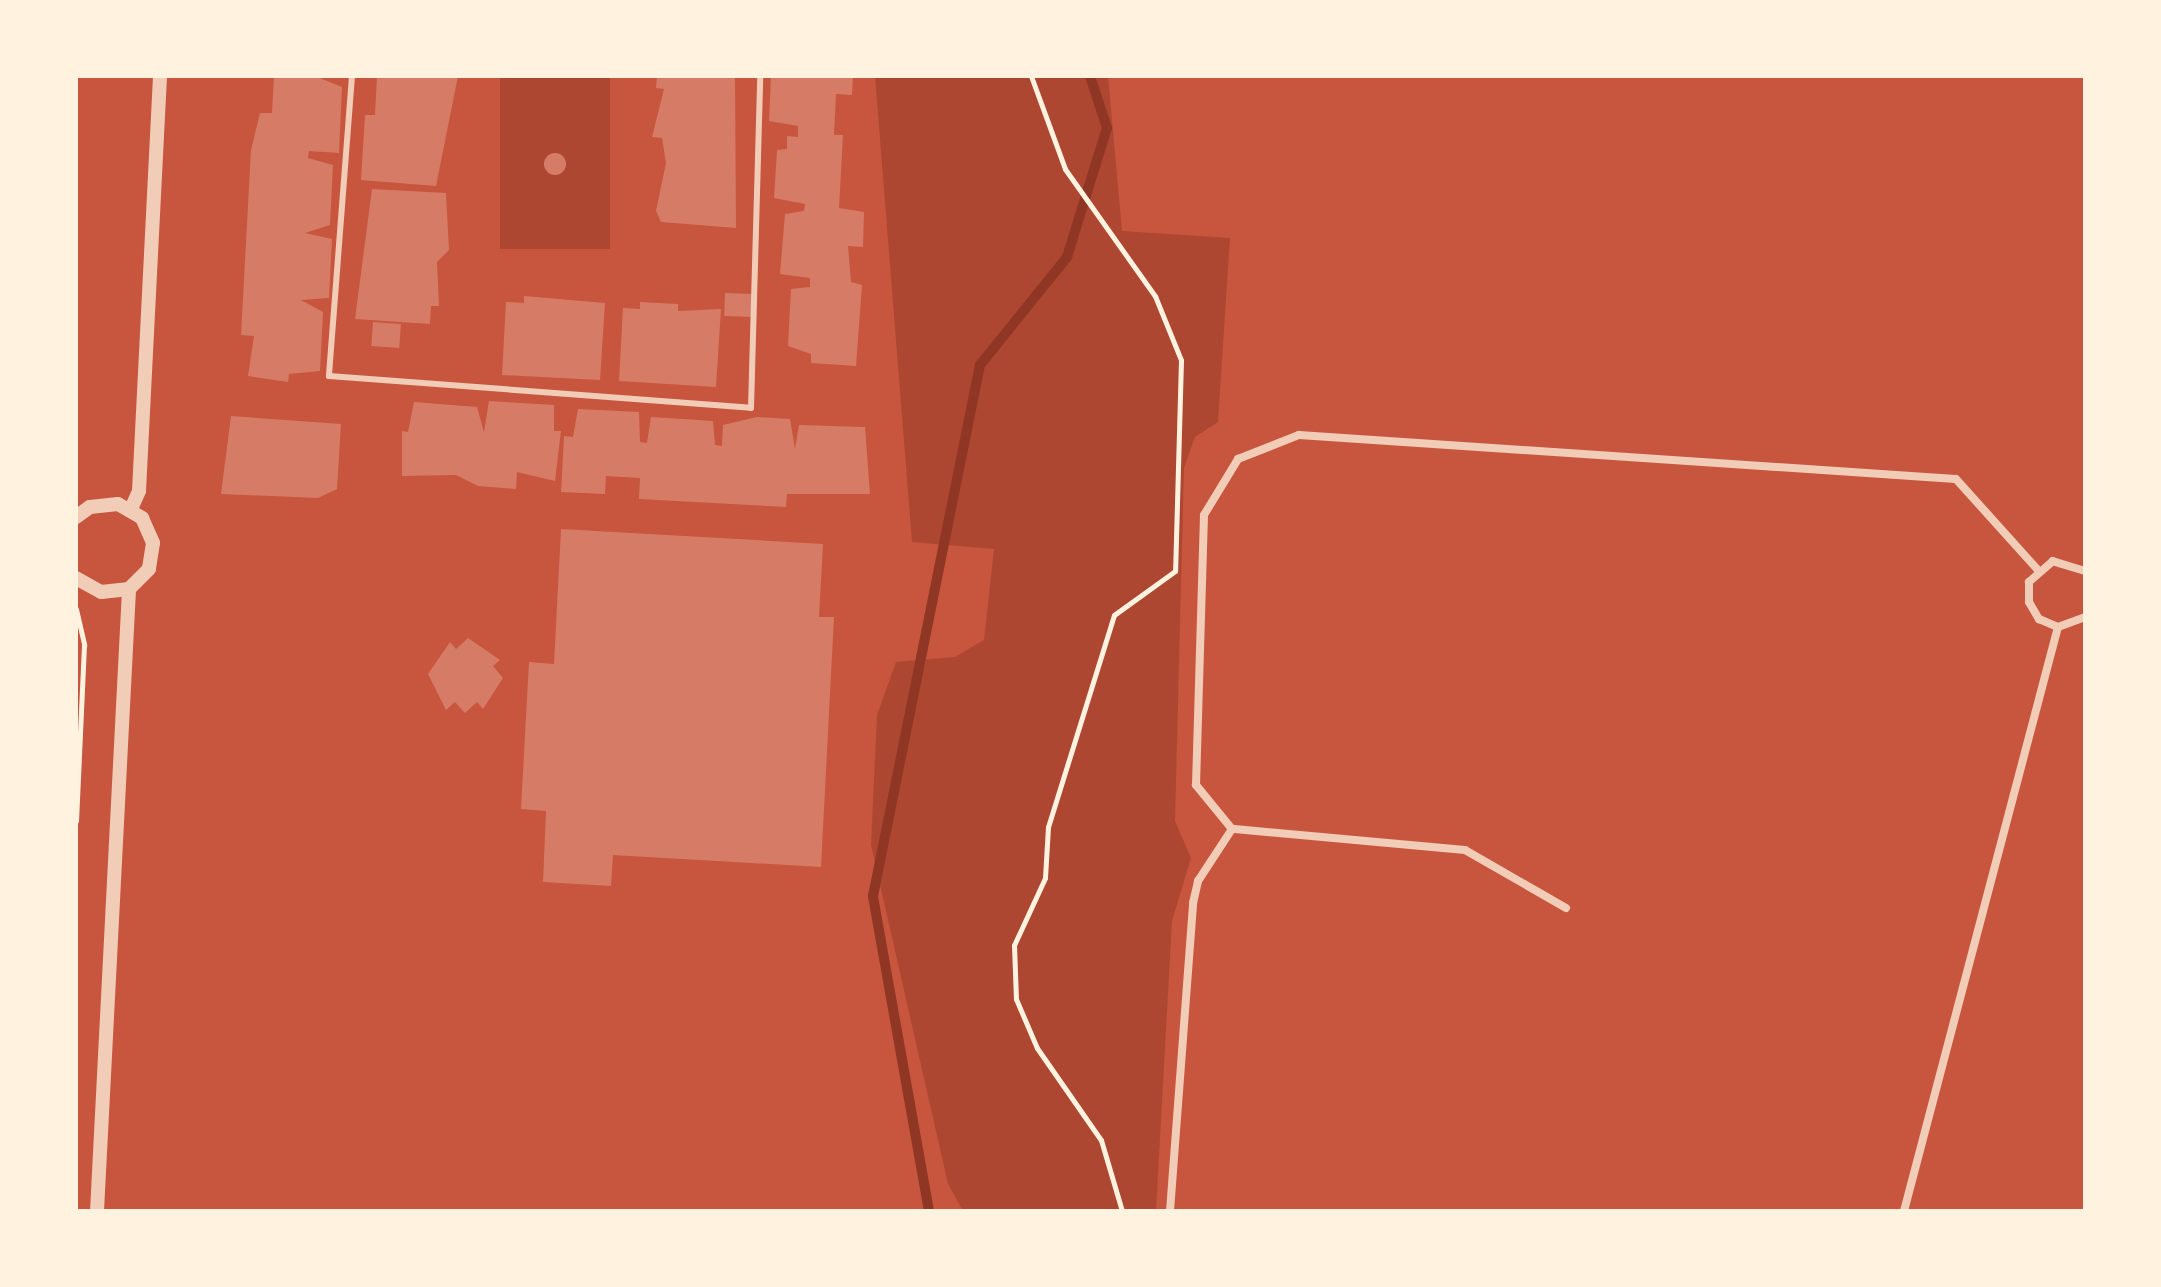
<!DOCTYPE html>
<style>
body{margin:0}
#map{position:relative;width:2161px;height:1287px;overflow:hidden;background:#c8553d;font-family:"IBM Plex Sans",sans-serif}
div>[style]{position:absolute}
.green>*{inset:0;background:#ae4732;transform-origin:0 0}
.stream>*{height:10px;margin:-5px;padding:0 5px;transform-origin:5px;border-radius:5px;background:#8f3625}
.building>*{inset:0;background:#d67c66;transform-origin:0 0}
.round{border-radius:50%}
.path>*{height:5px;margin:-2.5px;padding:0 2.5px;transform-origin:2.5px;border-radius:2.5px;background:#fff3e0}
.service>*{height:6px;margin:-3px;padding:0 3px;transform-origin:3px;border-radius:3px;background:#f1ccb7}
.minor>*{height:8px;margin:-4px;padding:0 4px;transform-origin:4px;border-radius:4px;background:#f1ccb7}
.tertiary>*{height:14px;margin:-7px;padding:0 7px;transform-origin:7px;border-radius:7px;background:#f1ccb7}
span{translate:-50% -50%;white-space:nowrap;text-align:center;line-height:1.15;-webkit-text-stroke:6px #fff3e0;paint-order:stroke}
.frame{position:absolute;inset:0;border:78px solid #fff3e0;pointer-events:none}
</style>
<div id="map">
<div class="green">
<i style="left:500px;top:76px;width:110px;height:173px"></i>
<i style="clip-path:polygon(875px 76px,1108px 76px,1122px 231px,1230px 238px,1218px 422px,1195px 437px,1184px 468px,1175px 821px,1191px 858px,1172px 921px,1156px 1211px,963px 1211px,948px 1184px,871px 845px,877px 715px,896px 662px,955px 657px,984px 640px,994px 549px,912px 542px)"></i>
</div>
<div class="stream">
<i style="left:929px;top:1211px;width:320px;rotate:-100.1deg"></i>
<i style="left:873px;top:896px;width:542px;rotate:-78.61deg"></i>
<i style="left:980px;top:365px;width:139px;rotate:-51.1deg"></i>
<i style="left:1067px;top:257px;width:135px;rotate:-72.8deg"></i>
<i style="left:1107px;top:128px;width:55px;rotate:-108.1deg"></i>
</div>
<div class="building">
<i style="clip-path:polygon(274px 76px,315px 76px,342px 87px,339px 153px,309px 151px,308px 158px,333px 165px,330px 225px,305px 233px,332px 239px,329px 298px,301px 300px,323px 312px,320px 371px,289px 374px,288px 382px,248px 376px,254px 336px,241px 335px,251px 150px,260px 113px,272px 113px)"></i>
<i style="clip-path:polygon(377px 76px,458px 76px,436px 186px,361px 180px,365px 115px,375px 115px)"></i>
<i style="clip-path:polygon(657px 76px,735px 76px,736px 228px,661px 222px,656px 211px,666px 163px,662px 138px,652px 137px,664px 89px,656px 88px)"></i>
<i style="clip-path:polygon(771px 76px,853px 76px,852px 95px,836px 94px,834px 135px,843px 135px,839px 208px,864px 212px,863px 247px,848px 246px,851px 282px,862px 285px,856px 366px,811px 363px,811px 354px,788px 346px,791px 289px,810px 287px,810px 278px,780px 274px,785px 214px,804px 211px,805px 204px,774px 198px,777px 150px,787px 149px,787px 136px,798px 137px,798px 126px,769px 121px)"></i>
<i class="round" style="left:544px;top:153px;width:22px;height:22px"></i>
<i style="clip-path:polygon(372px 189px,446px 193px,449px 250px,437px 262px,439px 306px,431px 306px,430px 324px,355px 319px)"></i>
<i style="left:725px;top:293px;width:28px;height:23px;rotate:2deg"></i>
<i style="clip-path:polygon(524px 296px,605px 303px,600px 380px,502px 375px,506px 302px,524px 303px)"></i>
<i style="clip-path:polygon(640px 302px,678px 304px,678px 311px,721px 309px,716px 387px,619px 381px,623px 308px,640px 309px)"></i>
<i style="left:373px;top:322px;width:28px;height:24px;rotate:4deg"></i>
<i style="clip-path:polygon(489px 401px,554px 405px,554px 431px,561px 431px,555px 481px,517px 472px,516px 489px,478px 486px,456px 475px,402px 476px,402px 431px,408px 432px,414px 402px,477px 407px,484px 432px)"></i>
<i style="clip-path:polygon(578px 409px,639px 412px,640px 442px,647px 443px,651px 417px,713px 421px,715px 445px,722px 446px,723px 425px,757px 417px,790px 419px,795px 449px,799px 425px,865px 427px,870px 494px,787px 494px,786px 507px,639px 499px,640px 478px,606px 476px,605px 494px,561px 492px,564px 436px,573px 437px)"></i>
<i style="clip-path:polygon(231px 416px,341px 424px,337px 489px,318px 498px,221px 494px)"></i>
<i style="clip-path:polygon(561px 529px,823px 544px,819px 617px,834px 617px,821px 867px,613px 855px,611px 886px,543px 882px,546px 811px,521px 809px,529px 662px,554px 664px)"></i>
<i style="clip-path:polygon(468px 638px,500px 660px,493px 666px,503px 678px,483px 709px,477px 702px,465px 713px,455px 702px,446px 710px,428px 674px,450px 642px,456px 649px)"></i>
</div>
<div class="path">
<i style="left:1031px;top:76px;width:99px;rotate:69.9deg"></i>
<i style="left:1065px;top:169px;width:156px;rotate:54.7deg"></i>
<i style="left:1155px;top:296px;width:69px;rotate:67.9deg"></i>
<i style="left:1181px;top:360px;width:211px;rotate:91.6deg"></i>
<i style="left:1175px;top:571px;width:75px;rotate:144.2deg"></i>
<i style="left:1114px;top:615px;width:222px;rotate:107.3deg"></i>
<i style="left:1048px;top:827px;width:51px;rotate:93.4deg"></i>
<i style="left:1045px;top:878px;width:74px;rotate:114.8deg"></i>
<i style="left:1014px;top:945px;width:54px;rotate:87.9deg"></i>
<i style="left:1016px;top:999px;width:53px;rotate:66.8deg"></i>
<i style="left:1037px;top:1048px;width:112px;rotate:55.2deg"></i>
<i style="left:1101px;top:1140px;width:74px;rotate:73.5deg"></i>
<i style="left:76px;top:609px;width:37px;rotate:77deg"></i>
<i style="left:84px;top:645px;width:176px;rotate:92.6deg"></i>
</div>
<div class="service">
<i style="left:352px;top:76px;width:301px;rotate:94.4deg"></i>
<i style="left:329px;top:376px;width:423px;rotate:4.3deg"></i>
<i style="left:751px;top:408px;width:332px;rotate:-88.4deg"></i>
</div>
<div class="minor">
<i style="left:2085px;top:571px;width:34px;rotate:-163deg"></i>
<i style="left:2053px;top:561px;width:32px;rotate:139deg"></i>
<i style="left:2029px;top:582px;width:20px;rotate:90deg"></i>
<i style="left:2029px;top:602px;width:20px;rotate:60deg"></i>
<i style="left:2039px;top:619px;width:21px;rotate:23deg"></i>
<i style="left:2058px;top:627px;width:29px;rotate:-20deg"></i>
<i style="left:1566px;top:908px;width:116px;rotate:-150.1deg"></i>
<i style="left:1465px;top:850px;width:234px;rotate:-174.8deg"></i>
<i style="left:1232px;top:829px;width:57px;rotate:-129.3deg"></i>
<i style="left:1196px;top:785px;width:270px;rotate:-88.3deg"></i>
<i style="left:1204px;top:515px;width:66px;rotate:-58.7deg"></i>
<i style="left:1238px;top:459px;width:66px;rotate:-21.5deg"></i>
<i style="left:1299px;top:435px;width:658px;rotate:3.83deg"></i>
<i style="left:1956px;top:479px;width:121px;rotate:48deg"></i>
<i style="left:1170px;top:1211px;width:309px;rotate:-85.7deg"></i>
<i style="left:1193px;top:903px;width:23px;rotate:-77deg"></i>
<i style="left:1198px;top:881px;width:62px;rotate:-56.8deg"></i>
<i style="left:1904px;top:1211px;width:604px;rotate:-75.23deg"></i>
</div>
<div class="tertiary">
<i style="left:131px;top:509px;width:20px;rotate:-66deg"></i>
<i style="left:139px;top:491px;width:416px;rotate:-87.1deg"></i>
<i style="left:76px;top:517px;width:17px;rotate:-36deg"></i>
<i style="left:90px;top:507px;width:28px;rotate:-6deg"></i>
<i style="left:118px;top:504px;width:28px;rotate:30deg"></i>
<i style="left:142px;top:518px;width:27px;rotate:66deg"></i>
<i style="left:153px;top:543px;width:26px;rotate:99deg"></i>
<i style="left:149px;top:569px;width:28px;rotate:135deg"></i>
<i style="left:129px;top:589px;width:28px;rotate:174deg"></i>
<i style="left:101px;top:592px;width:29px;rotate:-151deg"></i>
<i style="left:97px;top:1211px;width:623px;rotate:-87.05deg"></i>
</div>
<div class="frame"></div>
</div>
